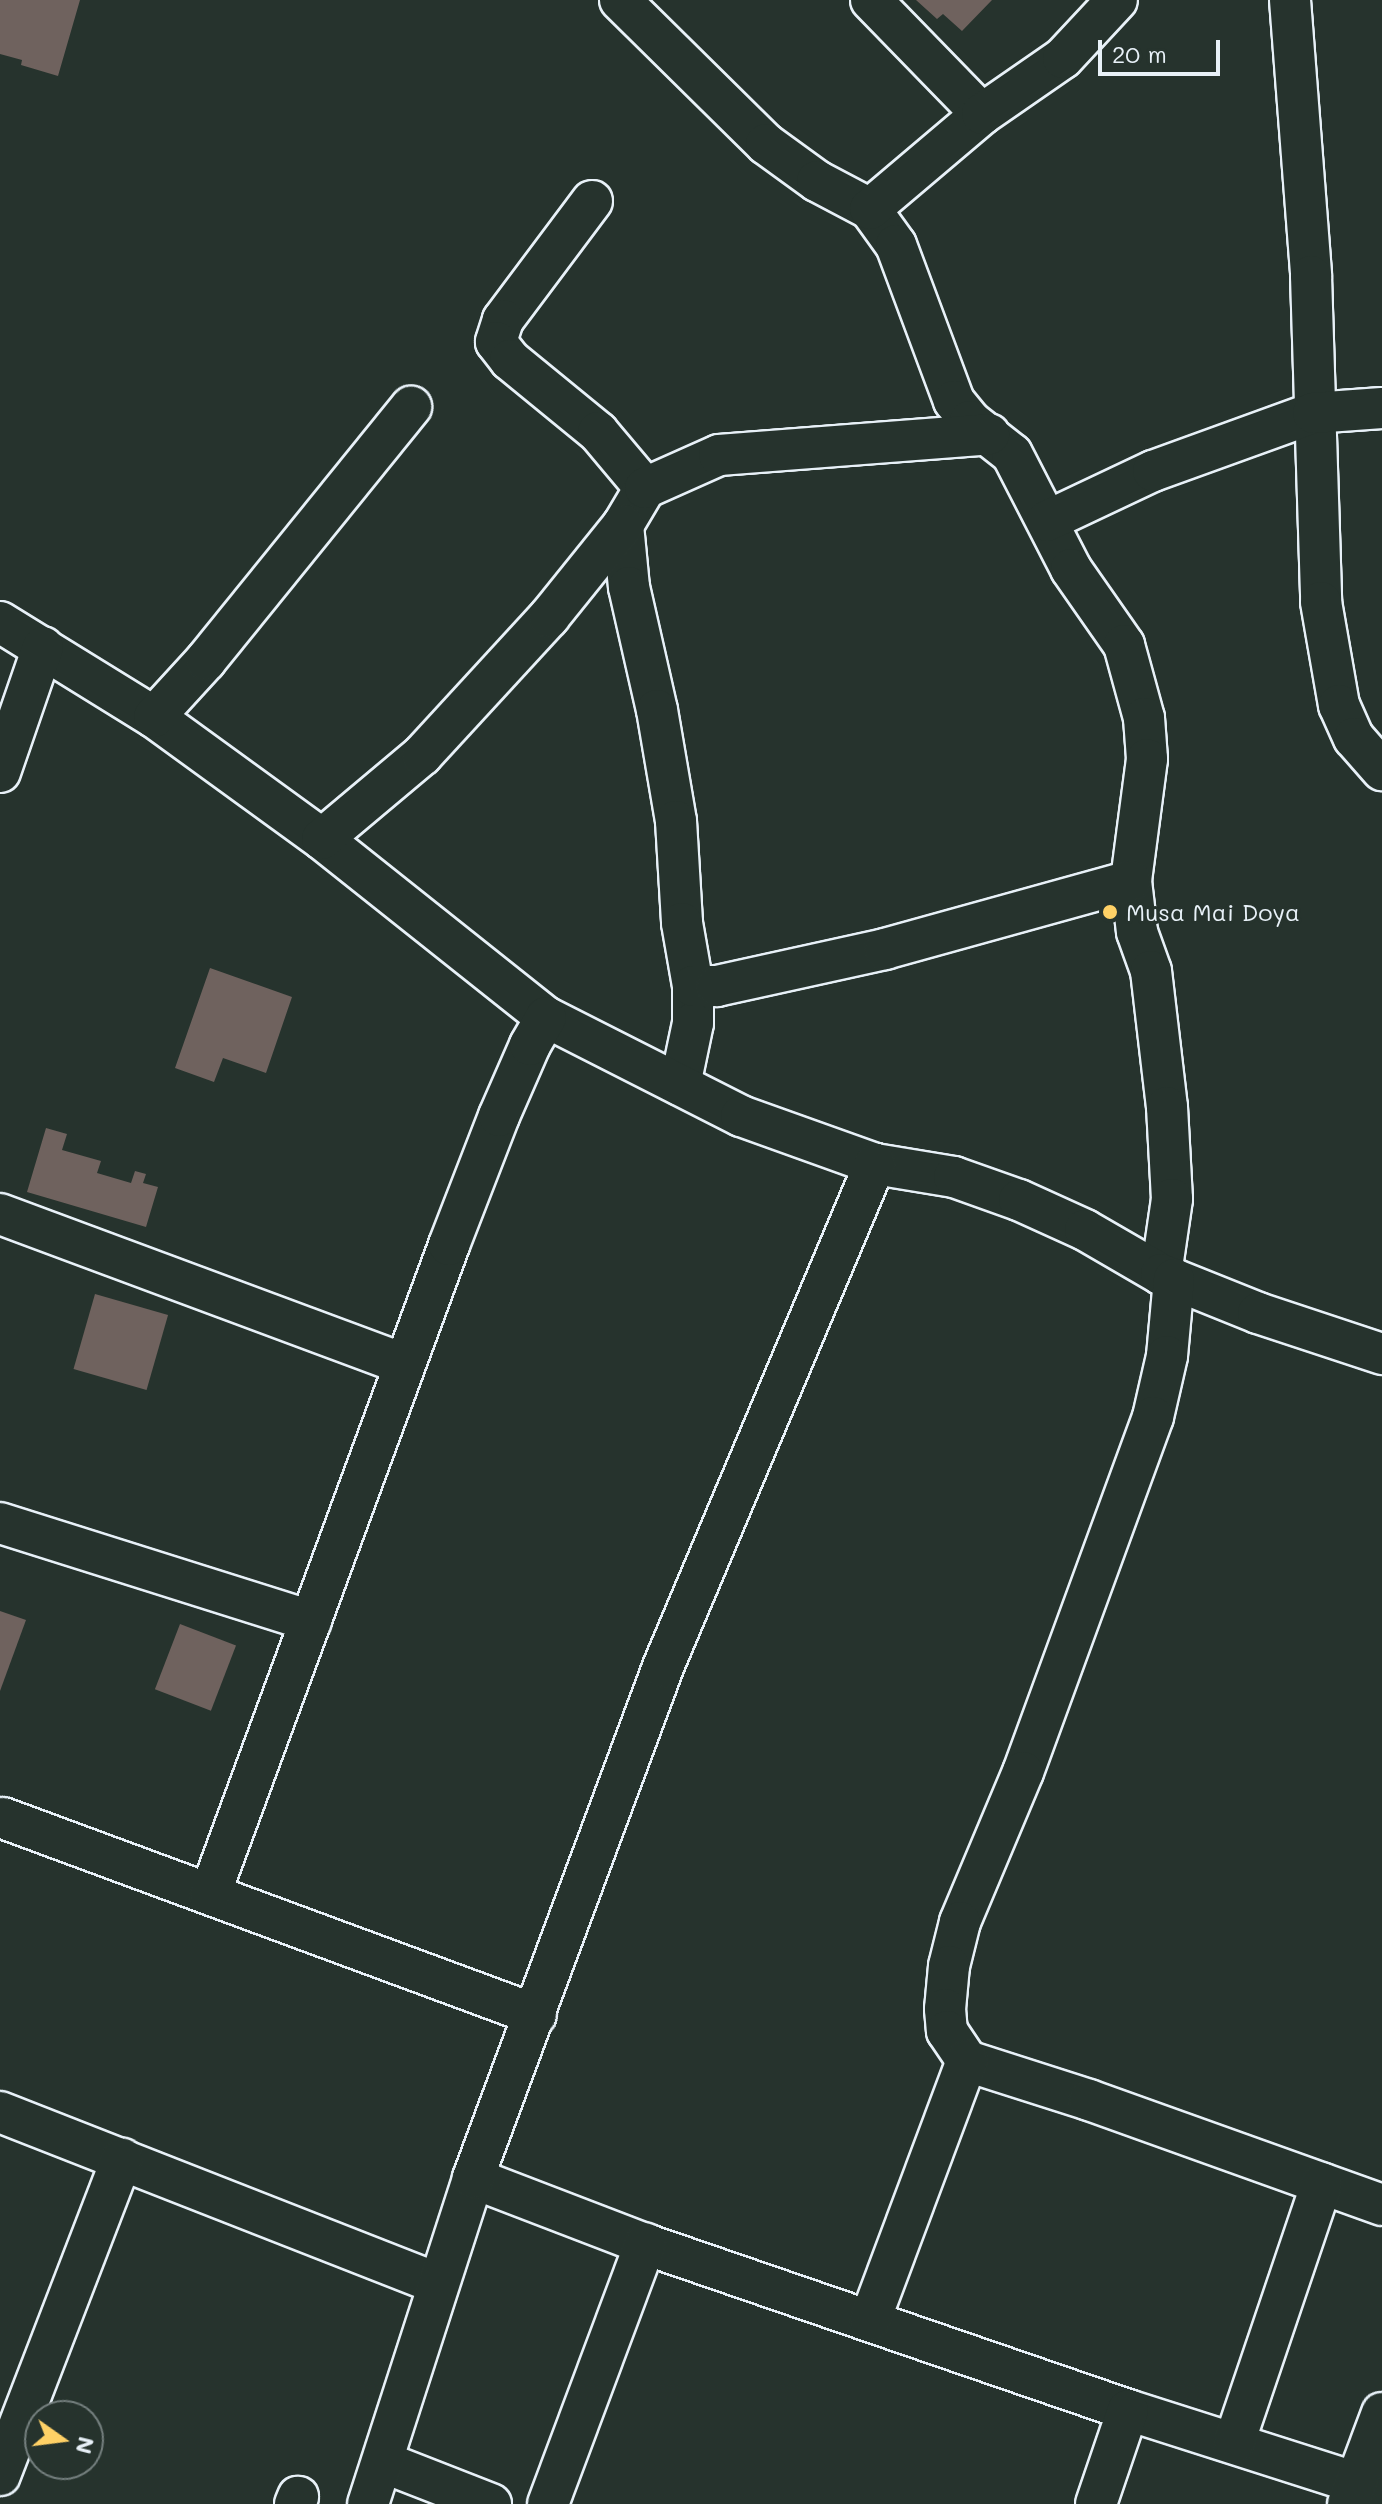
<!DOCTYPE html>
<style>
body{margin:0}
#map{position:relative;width:1382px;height:2504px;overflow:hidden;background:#26332d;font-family:Mali,sans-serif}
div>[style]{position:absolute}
.building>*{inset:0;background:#6f625e;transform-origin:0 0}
.roads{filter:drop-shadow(2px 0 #e8f1f8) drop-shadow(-2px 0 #e8f1f8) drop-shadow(0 2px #e8f1f8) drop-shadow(0 -2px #e8f1f8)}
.minor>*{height:40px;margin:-20px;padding:0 20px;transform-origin:20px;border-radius:20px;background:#26332d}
.dots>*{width:22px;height:22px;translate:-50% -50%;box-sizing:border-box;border:4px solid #26332d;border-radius:50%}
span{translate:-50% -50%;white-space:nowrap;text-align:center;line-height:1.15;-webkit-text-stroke:6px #26332d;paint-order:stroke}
.poi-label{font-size:24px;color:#e8f1f8}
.left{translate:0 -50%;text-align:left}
.north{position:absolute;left:24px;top:2400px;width:80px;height:80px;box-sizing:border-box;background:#26332d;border:2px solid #747f7e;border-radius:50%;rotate:104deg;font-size:22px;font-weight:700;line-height:32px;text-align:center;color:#e8f1f8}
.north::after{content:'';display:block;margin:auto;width:28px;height:36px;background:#ffd166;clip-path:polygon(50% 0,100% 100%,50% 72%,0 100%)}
.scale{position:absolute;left:1098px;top:40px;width:122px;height:36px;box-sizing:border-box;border:4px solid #e8f1f8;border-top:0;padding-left:10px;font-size:24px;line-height:28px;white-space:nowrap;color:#e8f1f8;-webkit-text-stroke:6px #26332d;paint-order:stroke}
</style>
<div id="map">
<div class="building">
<i style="clip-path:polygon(0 0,80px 0,58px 76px,21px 65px,22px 60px,0 54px)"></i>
<i style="clip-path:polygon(916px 0,992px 0,962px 31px,943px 14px,937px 19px)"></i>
<i style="clip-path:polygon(210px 968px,292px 997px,266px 1073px,223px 1058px,214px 1082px,175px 1068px)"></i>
<i style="clip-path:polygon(46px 1128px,67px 1134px,62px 1150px,101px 1161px,97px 1173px,131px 1183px,135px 1171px,146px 1174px,143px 1183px,158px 1187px,146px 1227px,27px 1192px)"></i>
<i style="left:95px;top:1294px;width:76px;height:78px;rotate:16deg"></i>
<i style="clip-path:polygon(0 1611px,26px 1620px,0 1691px)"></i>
<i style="left:180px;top:1624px;width:60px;height:70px;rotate:21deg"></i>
</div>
<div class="roads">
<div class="minor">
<i style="left:620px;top:0;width:205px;rotate:44.6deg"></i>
<i style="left:766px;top:144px;width:63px;rotate:36deg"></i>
<i style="left:817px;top:181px;width:60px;rotate:27.8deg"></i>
<i style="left:870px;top:209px;width:44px;rotate:54.2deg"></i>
<i style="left:896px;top:245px;width:166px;rotate:69.6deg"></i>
<i style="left:954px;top:401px;width:26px;rotate:51deg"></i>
<i style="left:970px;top:421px;width:53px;rotate:38.2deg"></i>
<i style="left:1012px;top:454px;width:129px;rotate:62.8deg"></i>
<i style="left:1071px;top:569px;width:93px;rotate:55.1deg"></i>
<i style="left:1124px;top:645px;width:76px;rotate:74.7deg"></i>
<i style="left:1144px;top:718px;width:41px;rotate:85.8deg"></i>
<i style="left:1147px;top:759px;width:123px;rotate:97.5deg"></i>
<i style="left:1131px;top:881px;width:51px;rotate:83.3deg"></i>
<i style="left:1137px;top:932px;width:41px;rotate:70.3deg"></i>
<i style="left:1151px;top:971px;width:137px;rotate:83.3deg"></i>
<i style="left:1167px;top:1107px;width:92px;rotate:86.9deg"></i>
<i style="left:1172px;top:1199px;width:76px;rotate:98.3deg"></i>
<i style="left:871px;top:0;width:159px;rotate:45.8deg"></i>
<i style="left:1290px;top:0;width:277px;rotate:85.6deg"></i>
<i style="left:1311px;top:276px;width:326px;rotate:88.2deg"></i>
<i style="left:1321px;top:602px;width:105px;rotate:80.1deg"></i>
<i style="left:1339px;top:705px;width:36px;rotate:66deg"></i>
<i style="left:1354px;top:738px;width:43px;rotate:48.8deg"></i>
<i style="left:592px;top:201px;width:149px;rotate:126.8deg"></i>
<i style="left:503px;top:320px;width:23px;rotate:108deg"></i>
<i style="left:496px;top:342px;width:23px;rotate:52deg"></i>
<i style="left:510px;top:360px;width:114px;rotate:39.3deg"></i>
<i style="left:598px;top:432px;width:73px;rotate:50deg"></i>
<i style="left:645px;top:488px;width:43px;rotate:120.7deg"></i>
<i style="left:623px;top:525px;width:62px;rotate:84.5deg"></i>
<i style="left:629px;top:587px;width:126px;rotate:77.2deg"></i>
<i style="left:657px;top:710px;width:113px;rotate:80.3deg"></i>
<i style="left:676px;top:821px;width:102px;rotate:86.6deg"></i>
<i style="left:682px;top:923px;width:64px;rotate:80.1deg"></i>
<i style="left:693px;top:986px;width:37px;rotate:90deg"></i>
<i style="left:693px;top:1023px;width:63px;rotate:101.8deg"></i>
<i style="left:870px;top:209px;width:147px;rotate:-40.3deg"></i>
<i style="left:982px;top:114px;width:98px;rotate:-34.7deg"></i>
<i style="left:1063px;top:58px;width:79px;rotate:-47deg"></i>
<i style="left:645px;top:488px;width:81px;rotate:-24deg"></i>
<i style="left:719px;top:455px;width:271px;rotate:-4.4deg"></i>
<i style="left:1047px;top:521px;width:117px;rotate:-25.3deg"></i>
<i style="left:1153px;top:471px;width:170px;rotate:-19.9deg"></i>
<i style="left:1313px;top:413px;width:69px;rotate:-4.1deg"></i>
<i style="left:0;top:622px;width:181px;rotate:31.7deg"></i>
<i style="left:154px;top:717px;width:208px;rotate:36deg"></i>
<i style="left:322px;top:839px;width:286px;rotate:38.5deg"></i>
<i style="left:546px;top:1017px;width:219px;rotate:26.9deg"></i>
<i style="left:741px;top:1116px;width:142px;rotate:19.7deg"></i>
<i style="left:875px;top:1164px;width:80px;rotate:9.3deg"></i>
<i style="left:954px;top:1177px;width:69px;rotate:19.5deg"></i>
<i style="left:1019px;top:1200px;width:72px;rotate:24.4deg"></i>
<i style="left:1085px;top:1230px;width:88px;rotate:30.1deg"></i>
<i style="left:1161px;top:1274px;width:105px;rotate:21.9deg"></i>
<i style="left:1258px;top:1313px;width:131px;rotate:18.3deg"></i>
<i style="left:154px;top:717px;width:77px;rotate:-47.6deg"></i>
<i style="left:206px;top:660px;width:326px;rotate:-51deg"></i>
<i style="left:0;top:772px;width:132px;rotate:-71deg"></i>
<i style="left:322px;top:839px;width:131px;rotate:-40deg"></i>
<i style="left:422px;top:755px;width:188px;rotate:-47.4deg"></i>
<i style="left:549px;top:617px;width:118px;rotate:-51.2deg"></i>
<i style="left:693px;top:986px;width:24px"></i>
<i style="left:717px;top:986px;width:172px;rotate:-12.4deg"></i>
<i style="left:885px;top:949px;width:255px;rotate:-15.5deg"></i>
<i style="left:0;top:1214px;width:430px;rotate:20.4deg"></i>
<i style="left:1174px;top:1279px;width:77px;rotate:95.2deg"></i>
<i style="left:1167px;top:1356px;width:63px;rotate:102.9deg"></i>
<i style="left:1153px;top:1417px;width:378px;rotate:110.1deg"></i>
<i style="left:1023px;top:1772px;width:163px;rotate:112.8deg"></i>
<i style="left:960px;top:1922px;width:45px;rotate:104deg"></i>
<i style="left:949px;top:1966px;width:43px;rotate:95.3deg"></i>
<i style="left:945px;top:2009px;width:22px;rotate:85deg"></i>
<i style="left:947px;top:2031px;width:36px;rotate:56deg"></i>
<i style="left:967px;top:2061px;width:128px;rotate:17.7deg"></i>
<i style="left:1089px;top:2100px;width:311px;rotate:19.7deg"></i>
<i style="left:0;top:1523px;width:326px;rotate:17.5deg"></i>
<i style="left:3px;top:1818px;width:568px;rotate:20.28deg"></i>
<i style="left:210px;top:1894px;width:692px;rotate:-69.78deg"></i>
<i style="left:449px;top:1245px;width:138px;rotate:-68.8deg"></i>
<i style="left:499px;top:1116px;width:77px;rotate:-66.4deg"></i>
<i style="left:530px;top:1045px;width:32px;rotate:-60deg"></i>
<i style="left:0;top:2112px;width:468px;rotate:21.4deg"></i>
<i style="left:473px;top:2178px;width:184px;rotate:21deg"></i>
<i style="left:645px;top:2244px;width:511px;rotate:18.97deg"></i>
<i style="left:1128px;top:2410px;width:267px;rotate:17.7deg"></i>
<i style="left:870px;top:2320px;width:277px;rotate:-69.5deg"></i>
<i style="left:1234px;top:2443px;width:274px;rotate:-71.3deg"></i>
<i style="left:383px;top:2462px;width:116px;rotate:21.3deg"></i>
<i style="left:0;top:2475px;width:339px;rotate:-68.9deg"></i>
<i style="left:295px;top:2504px;width:8px;rotate:-67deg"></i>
<i style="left:368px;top:2504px;width:342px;rotate:-72.1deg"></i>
<i style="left:473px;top:2178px;width:545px;rotate:-69.6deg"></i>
<i style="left:663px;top:1667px;width:546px;rotate:-67.15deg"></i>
<i style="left:548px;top:2504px;width:278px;rotate:-69.5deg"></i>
<i style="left:1096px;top:2504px;width:99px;rotate:-71.2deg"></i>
<i style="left:1348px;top:2504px;width:97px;rotate:-69.5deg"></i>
</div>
</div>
<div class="dots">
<i style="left:1110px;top:912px;background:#ffd166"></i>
</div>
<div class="poi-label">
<span class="left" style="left:1126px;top:912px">Musa Mai Doya</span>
</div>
<div class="north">N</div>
<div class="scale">20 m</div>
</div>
